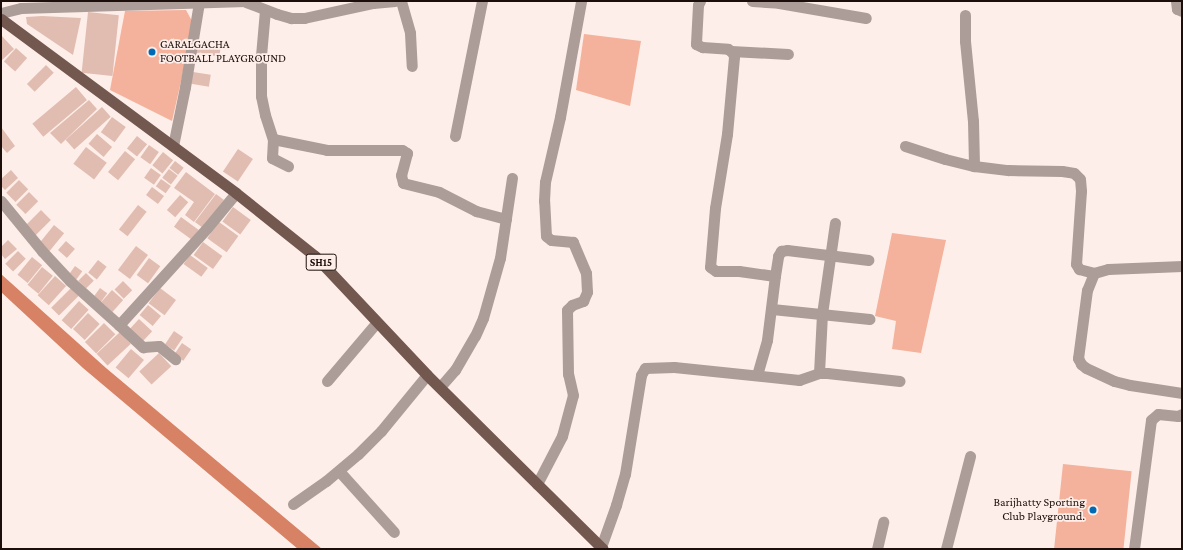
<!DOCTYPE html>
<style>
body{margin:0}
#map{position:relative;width:1183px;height:550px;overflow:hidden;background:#feeee9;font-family:"Crimson Pro",serif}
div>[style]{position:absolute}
.green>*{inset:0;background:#f4b19b;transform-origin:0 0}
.water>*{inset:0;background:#d88265}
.building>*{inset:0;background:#e1bdb1;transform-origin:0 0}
.minor>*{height:11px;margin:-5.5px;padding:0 5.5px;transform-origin:5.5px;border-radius:5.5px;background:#ad9d98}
.tertiary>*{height:11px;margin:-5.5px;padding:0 5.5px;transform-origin:5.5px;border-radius:5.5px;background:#ad9d98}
.primary>*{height:11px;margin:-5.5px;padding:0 5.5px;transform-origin:5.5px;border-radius:5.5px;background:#73584f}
.dots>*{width:11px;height:11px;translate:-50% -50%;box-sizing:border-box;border:2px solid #feeee9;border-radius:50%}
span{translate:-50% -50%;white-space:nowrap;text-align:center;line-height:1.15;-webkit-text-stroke:3.5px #feeee9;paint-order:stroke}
.shield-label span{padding:1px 3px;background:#feeee9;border:1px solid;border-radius:3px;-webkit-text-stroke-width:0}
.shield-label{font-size:11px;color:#1c0f0b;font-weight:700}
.poi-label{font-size:12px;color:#1c0f0b}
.left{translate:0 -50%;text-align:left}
.right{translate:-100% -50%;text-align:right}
.frame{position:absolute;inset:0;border:2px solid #1c0f0b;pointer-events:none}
</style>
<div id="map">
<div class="green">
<i style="clip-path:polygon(186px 10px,192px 21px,182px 77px,172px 121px,110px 90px,125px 11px)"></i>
<i style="clip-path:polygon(584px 34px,641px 41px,630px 106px,576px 90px)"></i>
<i style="clip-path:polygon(892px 233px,946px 240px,921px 353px,892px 349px,896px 321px,875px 316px)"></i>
<i style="left:1063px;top:464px;width:69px;height:86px;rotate:6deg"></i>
</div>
<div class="water">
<i style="clip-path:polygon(1px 274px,106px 368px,322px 549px,298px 549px,83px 368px,1px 292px)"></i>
</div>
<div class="building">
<i style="left:88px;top:12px;width:31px;height:61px;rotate:6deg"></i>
<i style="clip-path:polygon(42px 16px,81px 18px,73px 55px,27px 24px,26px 17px)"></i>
<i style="clip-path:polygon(1px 35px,14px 49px,1px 61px)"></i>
<i style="left:198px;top:44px;width:23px;height:9px;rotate:10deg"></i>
<i style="left:16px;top:48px;width:15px;height:18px;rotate:42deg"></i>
<i style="left:46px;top:65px;width:11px;height:27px;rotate:45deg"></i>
<i style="left:193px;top:72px;width:18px;height:12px;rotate:9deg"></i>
<i style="left:76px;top:87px;width:17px;height:57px;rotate:50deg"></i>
<i style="clip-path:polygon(89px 100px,97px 109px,61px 144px,50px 133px)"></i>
<i style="left:102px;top:107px;width:13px;height:49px;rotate:48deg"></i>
<i style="left:112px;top:117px;width:17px;height:19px;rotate:36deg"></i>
<i style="clip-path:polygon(1px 127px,15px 146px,7px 153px,1px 146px)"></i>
<i style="left:97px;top:134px;width:20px;height:13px;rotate:41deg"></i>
<i style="left:137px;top:136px;width:13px;height:16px;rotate:39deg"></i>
<i style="left:149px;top:145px;width:12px;height:15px;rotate:35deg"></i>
<i style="left:86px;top:147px;width:26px;height:21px;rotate:37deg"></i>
<i style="left:238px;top:149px;width:18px;height:27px;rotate:34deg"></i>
<i style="left:125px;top:151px;width:13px;height:27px;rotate:39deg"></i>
<i style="left:163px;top:152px;width:13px;height:17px;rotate:39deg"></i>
<i style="left:175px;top:161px;width:11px;height:9px;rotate:38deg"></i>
<i style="left:151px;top:168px;width:12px;height:12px;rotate:35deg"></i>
<i style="left:169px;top:169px;width:11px;height:11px;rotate:38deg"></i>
<i style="clip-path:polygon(11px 170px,18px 178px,5px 190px,1px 186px,1px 179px)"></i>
<i style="clip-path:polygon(186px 172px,215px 194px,194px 222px,185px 215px,194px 202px,174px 188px)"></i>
<i style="left:161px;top:179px;width:12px;height:9px;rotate:35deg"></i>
<i style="left:19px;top:180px;width:13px;height:18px;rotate:45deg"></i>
<i style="left:152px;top:187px;width:15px;height:10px;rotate:37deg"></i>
<i style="left:29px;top:192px;width:13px;height:18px;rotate:45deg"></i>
<i style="left:216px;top:194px;width:10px;height:35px;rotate:37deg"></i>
<i style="left:180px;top:195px;width:11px;height:20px;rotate:41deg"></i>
<i style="left:138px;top:205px;width:11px;height:31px;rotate:38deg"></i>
<i style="left:233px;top:207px;width:22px;height:18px;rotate:36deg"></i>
<i style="left:41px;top:210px;width:14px;height:23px;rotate:45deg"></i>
<i style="left:181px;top:217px;width:22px;height:12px;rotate:36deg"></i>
<i style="left:219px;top:222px;width:24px;height:20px;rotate:36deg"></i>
<i style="left:54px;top:225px;width:13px;height:24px;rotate:39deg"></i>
<i style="clip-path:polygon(8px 240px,17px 249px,5px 259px,1px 254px,1px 247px)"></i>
<i style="left:66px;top:241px;width:12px;height:12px;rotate:42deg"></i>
<i style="left:203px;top:242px;width:24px;height:16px;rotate:36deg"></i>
<i style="left:136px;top:246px;width:15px;height:30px;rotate:37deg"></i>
<i style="left:18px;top:251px;width:11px;height:18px;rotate:45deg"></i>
<i style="left:190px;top:255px;width:22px;height:11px;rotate:36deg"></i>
<i style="left:32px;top:257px;width:13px;height:23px;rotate:39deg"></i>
<i style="left:149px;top:258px;width:14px;height:21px;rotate:36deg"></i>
<i style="left:98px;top:260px;width:11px;height:16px;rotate:38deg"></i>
<i style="left:75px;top:266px;width:9px;height:11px;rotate:36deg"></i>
<i style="left:42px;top:267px;width:14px;height:23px;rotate:39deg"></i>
<i style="left:86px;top:273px;width:11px;height:11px;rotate:45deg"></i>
<i style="left:55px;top:276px;width:15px;height:26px;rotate:42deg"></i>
<i style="left:123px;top:281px;width:13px;height:12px;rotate:45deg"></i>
<i style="left:71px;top:288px;width:11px;height:28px;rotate:45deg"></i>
<i style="left:100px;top:288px;width:9px;height:13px;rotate:36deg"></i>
<i style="left:160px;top:288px;width:20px;height:19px;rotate:37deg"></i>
<i style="left:112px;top:290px;width:15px;height:16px;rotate:42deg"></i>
<i style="left:79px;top:301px;width:13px;height:26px;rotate:42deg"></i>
<i style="left:148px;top:305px;width:17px;height:13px;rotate:40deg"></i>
<i style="left:88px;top:313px;width:16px;height:22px;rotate:43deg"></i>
<i style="left:139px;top:319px;width:18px;height:14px;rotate:43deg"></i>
<i style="left:104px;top:323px;width:16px;height:27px;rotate:45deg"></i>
<i style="left:174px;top:331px;width:11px;height:16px;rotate:34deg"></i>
<i style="left:120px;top:332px;width:16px;height:32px;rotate:47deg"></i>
<i style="left:182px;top:343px;width:11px;height:14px;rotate:34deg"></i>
<i style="left:131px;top:349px;width:17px;height:24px;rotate:40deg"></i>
<i style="left:159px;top:353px;width:18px;height:27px;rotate:47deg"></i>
</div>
<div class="minor">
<i style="left:401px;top:1px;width:33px;rotate:74deg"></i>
<i style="left:410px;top:33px;width:33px;rotate:87deg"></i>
<i style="left:700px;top:1px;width:4px;rotate:117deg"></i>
<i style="left:698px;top:5px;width:39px;rotate:93deg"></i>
<i style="left:696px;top:44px;width:7px;rotate:27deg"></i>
<i style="left:702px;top:47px;width:26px;rotate:4deg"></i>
<i style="left:728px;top:49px;width:6px;rotate:39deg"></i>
<i style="left:733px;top:53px;width:4px;rotate:76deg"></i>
<i style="left:734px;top:57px;width:77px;rotate:95.2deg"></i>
<i style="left:727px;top:134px;width:75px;rotate:99.2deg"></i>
<i style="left:715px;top:208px;width:59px;rotate:94.8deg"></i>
<i style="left:710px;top:267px;width:7px;rotate:34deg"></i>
<i style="left:716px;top:271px;width:23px"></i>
<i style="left:739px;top:271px;width:36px;rotate:8deg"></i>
<i style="left:752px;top:1px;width:27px;rotate:4deg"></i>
<i style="left:779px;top:3px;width:88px;rotate:9.8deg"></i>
<i style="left:1176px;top:1px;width:8px;rotate:83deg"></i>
<i style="left:1177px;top:9px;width:5px;rotate:22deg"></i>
<i style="left:265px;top:10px;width:46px;rotate:95deg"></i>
<i style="left:261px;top:56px;width:40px;rotate:90deg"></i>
<i style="left:261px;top:96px;width:19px;rotate:78deg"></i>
<i style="left:265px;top:115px;width:25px;rotate:72deg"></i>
<i style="left:273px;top:139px;width:19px;rotate:93deg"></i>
<i style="left:272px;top:158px;width:18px;rotate:27deg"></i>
<i style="left:965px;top:15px;width:26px;rotate:90deg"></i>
<i style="left:965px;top:41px;width:80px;rotate:84.3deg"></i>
<i style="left:973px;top:121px;width:45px;rotate:88.7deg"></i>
<i style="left:731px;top:51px;width:57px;rotate:3deg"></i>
<i style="left:455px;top:136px;width:138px;rotate:-78.7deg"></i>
<i style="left:273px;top:139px;width:55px;rotate:11.5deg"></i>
<i style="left:327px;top:150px;width:75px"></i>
<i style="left:402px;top:150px;width:6px;rotate:31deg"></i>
<i style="left:407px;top:153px;width:23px;rotate:105deg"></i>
<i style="left:401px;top:175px;width:8px;rotate:76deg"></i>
<i style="left:403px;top:183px;width:37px;rotate:14deg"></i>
<i style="left:439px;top:192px;width:42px;rotate:27.2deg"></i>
<i style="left:476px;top:211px;width:31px;rotate:15deg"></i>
<i style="left:173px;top:146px;width:60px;rotate:-78.5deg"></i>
<i style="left:185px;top:87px;width:86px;rotate:-80.6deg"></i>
<i style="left:905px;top:146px;width:42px;rotate:18deg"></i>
<i style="left:945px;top:159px;width:30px;rotate:14deg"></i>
<i style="left:974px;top:166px;width:34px;rotate:7deg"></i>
<i style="left:1008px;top:170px;width:54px;rotate:1.1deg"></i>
<i style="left:1062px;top:171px;width:12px;rotate:9deg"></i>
<i style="left:1074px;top:173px;width:8px;rotate:45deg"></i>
<i style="left:1080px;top:179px;width:12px;rotate:85deg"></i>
<i style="left:1081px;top:191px;width:73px;rotate:93.9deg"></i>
<i style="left:1076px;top:264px;width:6px;rotate:59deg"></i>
<i style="left:1079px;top:269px;width:16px;rotate:15deg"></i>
<i style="left:1px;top:201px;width:65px;rotate:50.6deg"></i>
<i style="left:42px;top:251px;width:41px;rotate:47deg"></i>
<i style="left:70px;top:281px;width:66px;rotate:41.9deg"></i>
<i style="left:119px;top:325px;width:131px;rotate:-47.8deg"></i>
<i style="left:207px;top:228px;width:45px;rotate:-50.4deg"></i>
<i style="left:1182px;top:266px;width:74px;rotate:177.7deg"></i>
<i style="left:1108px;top:269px;width:15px;rotate:164deg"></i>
<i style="left:1094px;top:273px;width:18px;rotate:112deg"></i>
<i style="left:1087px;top:290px;width:69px;rotate:97.5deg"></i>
<i style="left:1078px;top:358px;width:7px;rotate:63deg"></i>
<i style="left:1081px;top:364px;width:6px;rotate:39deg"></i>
<i style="left:1086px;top:368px;width:31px;rotate:25deg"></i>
<i style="left:1114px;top:381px;width:16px;rotate:14deg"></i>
<i style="left:1130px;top:385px;width:53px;rotate:8.7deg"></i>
<i style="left:772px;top:309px;width:98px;rotate:5.9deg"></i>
<i style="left:119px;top:325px;width:33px;rotate:43deg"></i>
<i style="left:143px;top:347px;width:16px;rotate:-4deg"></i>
<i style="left:159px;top:346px;width:21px;rotate:39deg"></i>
<i style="left:819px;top:373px;width:59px;rotate:-87.1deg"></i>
<i style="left:822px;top:314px;width:92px;rotate:-81.9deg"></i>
<i style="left:757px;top:375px;width:36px;rotate:-74deg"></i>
<i style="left:767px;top:340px;width:64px;rotate:-82.9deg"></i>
<i style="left:775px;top:276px;width:20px;rotate:-81deg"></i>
<i style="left:778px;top:256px;width:6px;rotate:-59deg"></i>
<i style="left:781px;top:251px;width:6px;rotate:-9deg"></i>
<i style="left:787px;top:250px;width:82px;rotate:7deg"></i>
<i style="left:327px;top:381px;width:77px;rotate:-49.7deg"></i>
<i style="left:440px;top:387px;width:23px;rotate:-49deg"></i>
<i style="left:455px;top:370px;width:39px;rotate:-60deg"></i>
<i style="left:475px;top:336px;width:20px;rotate:-66deg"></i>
<i style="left:483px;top:318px;width:62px;rotate:-74.2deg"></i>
<i style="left:500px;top:258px;width:81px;rotate:-81.5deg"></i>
<i style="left:339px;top:471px;width:82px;rotate:48deg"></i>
<i style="left:537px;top:484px;width:54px;rotate:-62.5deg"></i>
<i style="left:562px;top:436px;width:42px;rotate:-75deg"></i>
<i style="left:573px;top:395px;width:22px;rotate:-103deg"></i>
<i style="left:568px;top:374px;width:64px;rotate:-90.9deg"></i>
<i style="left:567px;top:310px;width:7px;rotate:-45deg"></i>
<i style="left:572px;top:305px;width:12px;rotate:-20deg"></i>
<i style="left:583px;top:301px;width:10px;rotate:-66deg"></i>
<i style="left:587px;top:292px;width:19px;rotate:-93deg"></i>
<i style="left:586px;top:273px;width:34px;rotate:-113deg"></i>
<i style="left:573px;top:242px;width:22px;rotate:-175deg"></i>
<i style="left:551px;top:240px;width:6px;rotate:-141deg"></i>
<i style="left:546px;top:236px;width:35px;rotate:-93deg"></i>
<i style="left:544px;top:201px;width:19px;rotate:-87deg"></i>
<i style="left:545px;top:182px;width:67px;rotate:-77deg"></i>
<i style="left:560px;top:117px;width:118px;rotate:-79.7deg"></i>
<i style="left:293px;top:504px;width:40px;rotate:-34.9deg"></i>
<i style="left:326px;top:481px;width:42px;rotate:-40.2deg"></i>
<i style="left:358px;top:454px;width:33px;rotate:-45deg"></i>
<i style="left:381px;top:431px;width:72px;rotate:-50.6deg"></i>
<i style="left:601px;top:547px;width:45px;rotate:-70.3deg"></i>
<i style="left:616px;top:505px;width:32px;rotate:-74deg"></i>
<i style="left:625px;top:474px;width:100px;rotate:-80.8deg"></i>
<i style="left:641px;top:375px;width:8px;rotate:-60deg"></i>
<i style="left:645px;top:368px;width:29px;rotate:-2deg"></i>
<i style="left:674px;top:367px;width:126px;rotate:5.9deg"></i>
<i style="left:799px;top:380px;width:21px;rotate:-19deg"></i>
<i style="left:819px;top:373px;width:8px"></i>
<i style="left:827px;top:373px;width:73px;rotate:6.3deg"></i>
<i style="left:877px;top:549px;width:28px;rotate:-77deg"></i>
<i style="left:946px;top:549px;width:96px;rotate:-75.5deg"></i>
<i style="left:1134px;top:549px;width:130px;rotate:-82.5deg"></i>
<i style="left:1151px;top:420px;width:9px;rotate:-41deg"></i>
<i style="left:1158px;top:414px;width:20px;rotate:6deg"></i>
<i style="left:1178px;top:416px;width:4px;rotate:-27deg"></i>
</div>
<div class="tertiary">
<i style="left:246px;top:2px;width:33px;rotate:21deg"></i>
<i style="left:277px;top:14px;width:15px;rotate:16deg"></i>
<i style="left:291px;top:18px;width:13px"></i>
<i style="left:304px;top:18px;width:71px;rotate:-12.3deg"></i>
<i style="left:373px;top:3px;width:22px;rotate:-5deg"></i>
<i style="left:1px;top:13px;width:21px;rotate:-14deg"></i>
<i style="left:21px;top:8px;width:225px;rotate:-1.8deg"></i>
</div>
<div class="primary">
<i style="left:1px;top:19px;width:292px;rotate:36.5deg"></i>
<i style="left:236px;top:193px;width:101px;rotate:38.6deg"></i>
<i style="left:315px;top:256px;width:163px;rotate:46.7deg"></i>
<i style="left:427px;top:375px;width:247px;rotate:44.7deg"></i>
</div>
<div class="dots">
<i style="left:152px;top:52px;background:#006ab5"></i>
<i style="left:1093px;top:510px;background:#006ab5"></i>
</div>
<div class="shield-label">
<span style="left:321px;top:262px">SH15</span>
</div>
<div class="poi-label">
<span class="left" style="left:160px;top:52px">GARALGACHA<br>FOOTBALL PLAYGROUND</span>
<span class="right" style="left:1085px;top:510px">Barijhatty Sporting<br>Club Playground.</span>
</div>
<div class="frame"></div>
</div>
